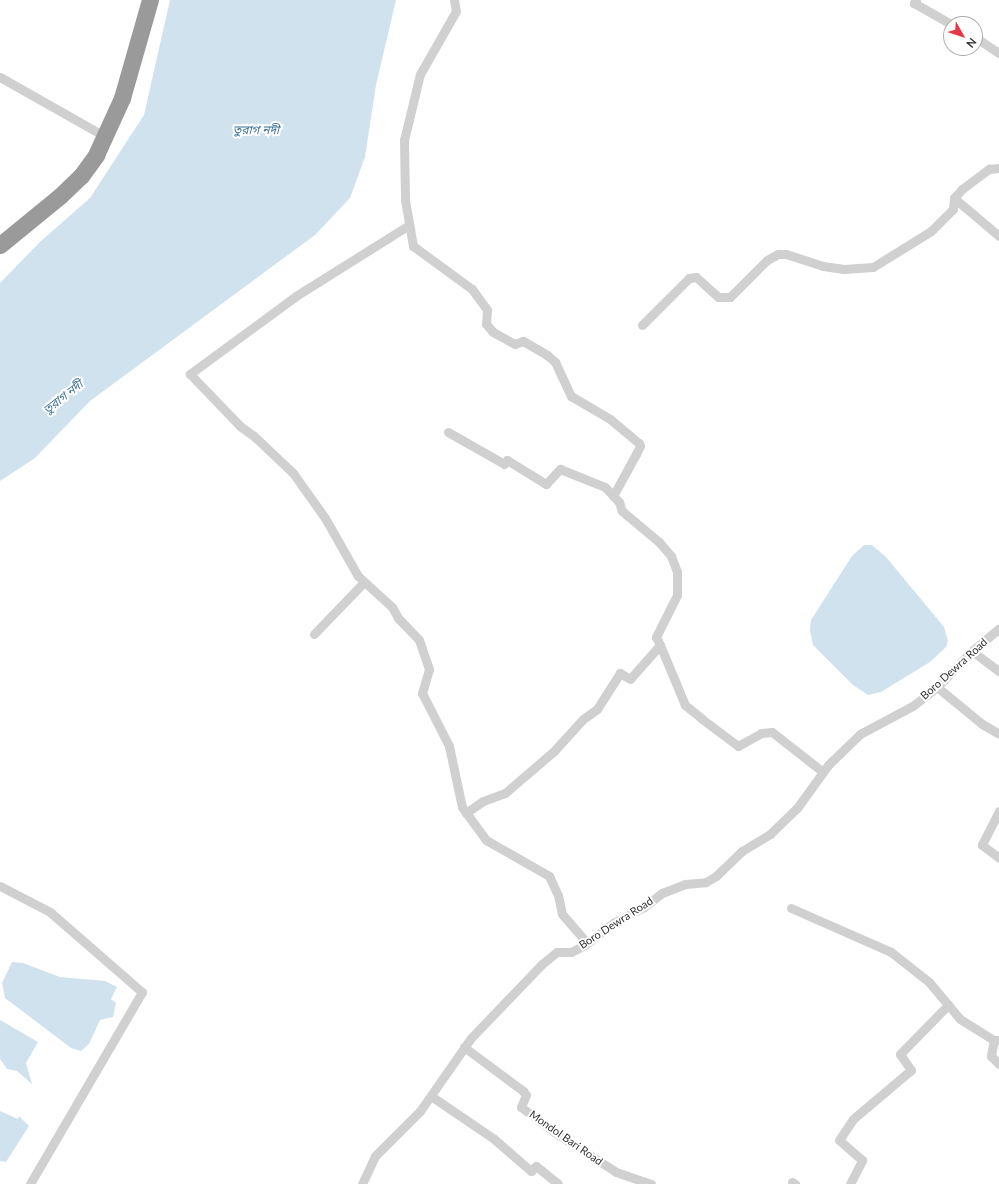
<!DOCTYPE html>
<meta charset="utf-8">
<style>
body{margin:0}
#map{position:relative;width:999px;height:1184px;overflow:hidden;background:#fff;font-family:Lato,"Noto Sans Bengali",sans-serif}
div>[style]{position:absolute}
.water>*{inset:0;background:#cfe2ee}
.street>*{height:9px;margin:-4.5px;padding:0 4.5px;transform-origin:4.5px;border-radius:4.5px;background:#d0d0d0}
.highway>*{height:17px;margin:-8.5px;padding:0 8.5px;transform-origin:8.5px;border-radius:8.5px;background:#9a9a9a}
span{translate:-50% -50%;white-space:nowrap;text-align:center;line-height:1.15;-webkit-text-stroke:4px #fff;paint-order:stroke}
.street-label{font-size:11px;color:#333}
.water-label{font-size:12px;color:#3f7597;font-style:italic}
.north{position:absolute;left:943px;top:16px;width:40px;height:40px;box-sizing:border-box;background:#fff;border:1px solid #adadad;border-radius:50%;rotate:129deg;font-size:11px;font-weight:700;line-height:16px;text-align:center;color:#333}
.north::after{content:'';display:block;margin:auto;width:14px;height:18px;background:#e63946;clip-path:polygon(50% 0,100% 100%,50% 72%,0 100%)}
</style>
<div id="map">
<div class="water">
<i style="clip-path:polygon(170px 0,396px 0,376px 85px,365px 157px,350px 198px,315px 235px,90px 401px,35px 458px,0 481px,0 283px,41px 241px,90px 198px,144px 115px)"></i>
<i style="clip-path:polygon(864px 545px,872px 545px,886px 557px,944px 627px,948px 641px,946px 647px,930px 662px,881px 692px,868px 695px,853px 685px,813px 645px,810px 630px,811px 620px,852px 556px)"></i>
<i style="clip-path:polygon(12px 962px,23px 963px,60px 977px,105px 981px,117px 987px,111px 999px,116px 1003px,113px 1017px,100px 1020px,89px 1044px,81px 1051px,71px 1048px,5px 998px,2px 983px)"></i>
<i style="clip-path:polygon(0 1020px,38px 1042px,26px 1063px,32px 1084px,17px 1071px,7px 1069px,0 1059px)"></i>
<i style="clip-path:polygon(0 1111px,18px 1119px,19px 1116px,29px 1126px,6px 1162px,0 1161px)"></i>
</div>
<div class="street">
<i style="left:454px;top:0;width:11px;rotate:80deg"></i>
<i style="left:456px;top:11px;width:73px;rotate:119.7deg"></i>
<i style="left:420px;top:74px;width:68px;rotate:103.6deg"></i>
<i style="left:404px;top:140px;width:60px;rotate:89deg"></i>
<i style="left:405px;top:200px;width:47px;rotate:80.1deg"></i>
<i style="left:413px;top:246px;width:73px;rotate:36.1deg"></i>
<i style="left:472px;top:289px;width:26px;rotate:54deg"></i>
<i style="left:487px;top:310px;width:14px;rotate:94deg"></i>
<i style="left:486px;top:324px;width:11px;rotate:49deg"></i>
<i style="left:493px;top:332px;width:25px;rotate:29deg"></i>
<i style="left:515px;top:344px;width:9px;rotate:-21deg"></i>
<i style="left:523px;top:341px;width:28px;rotate:30deg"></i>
<i style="left:547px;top:355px;width:11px;rotate:41deg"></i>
<i style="left:555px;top:362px;width:38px;rotate:65deg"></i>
<i style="left:571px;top:396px;width:45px;rotate:30.5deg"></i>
<i style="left:610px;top:419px;width:38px;rotate:40deg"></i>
<i style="left:639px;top:443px;width:3px;rotate:72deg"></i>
<i style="left:640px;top:446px;width:9px;rotate:117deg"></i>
<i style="left:636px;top:454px;width:48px;rotate:118.7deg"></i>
<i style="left:916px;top:0;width:4px;rotate:124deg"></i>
<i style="left:914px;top:3px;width:43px;rotate:29.6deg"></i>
<i style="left:975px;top:37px;width:29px;rotate:34deg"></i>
<i style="left:0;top:77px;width:122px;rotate:29.5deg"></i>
<i style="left:954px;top:198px;width:59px;rotate:40.2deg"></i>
<i style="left:409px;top:225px;width:133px;rotate:147.9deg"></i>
<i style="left:296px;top:296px;width:132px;rotate:143.7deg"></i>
<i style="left:190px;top:374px;width:72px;rotate:46.1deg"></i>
<i style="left:240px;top:426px;width:17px;rotate:36deg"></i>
<i style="left:254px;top:436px;width:54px;rotate:43.5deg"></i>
<i style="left:293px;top:473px;width:55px;rotate:54.6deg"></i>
<i style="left:325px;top:518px;width:67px;rotate:60.4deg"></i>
<i style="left:358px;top:576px;width:46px;rotate:42.4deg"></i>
<i style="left:392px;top:607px;width:13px;rotate:61deg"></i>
<i style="left:398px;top:618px;width:30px;rotate:46deg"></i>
<i style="left:419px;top:640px;width:31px;rotate:71deg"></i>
<i style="left:429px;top:669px;width:25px;rotate:106deg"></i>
<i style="left:422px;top:693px;width:59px;rotate:63deg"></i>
<i style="left:449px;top:746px;width:62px;rotate:78deg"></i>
<i style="left:462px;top:807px;width:41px;rotate:54deg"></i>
<i style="left:486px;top:840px;width:73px;rotate:29.7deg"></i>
<i style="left:549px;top:876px;width:21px;rotate:65deg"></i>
<i style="left:558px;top:895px;width:19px;rotate:78deg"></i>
<i style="left:562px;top:914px;width:38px;rotate:49deg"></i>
<i style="left:642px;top:325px;width:66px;rotate:-45deg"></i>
<i style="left:689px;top:278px;width:7px;rotate:-8deg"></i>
<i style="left:696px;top:277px;width:30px;rotate:42deg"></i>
<i style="left:718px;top:297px;width:12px"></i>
<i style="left:730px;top:297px;width:52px;rotate:-45deg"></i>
<i style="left:767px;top:260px;width:13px;rotate:-29deg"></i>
<i style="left:778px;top:254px;width:8px"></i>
<i style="left:786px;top:254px;width:39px;rotate:18deg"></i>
<i style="left:823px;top:266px;width:21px;rotate:8deg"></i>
<i style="left:844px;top:269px;width:29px;rotate:-4deg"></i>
<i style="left:873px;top:267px;width:68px;rotate:-31.8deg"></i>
<i style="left:931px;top:231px;width:31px;rotate:-45deg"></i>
<i style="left:953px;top:209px;width:11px;rotate:-85deg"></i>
<i style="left:954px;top:198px;width:12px;rotate:-48deg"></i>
<i style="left:962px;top:189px;width:34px;rotate:-37deg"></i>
<i style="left:989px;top:169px;width:10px;rotate:-6deg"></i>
<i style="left:448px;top:432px;width:64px;rotate:29.7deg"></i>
<i style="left:504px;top:464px;width:5px;rotate:-53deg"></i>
<i style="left:507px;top:460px;width:46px;rotate:31.6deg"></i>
<i style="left:546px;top:484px;width:21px;rotate:-47deg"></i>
<i style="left:560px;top:469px;width:48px;rotate:21.8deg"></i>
<i style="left:605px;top:487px;width:21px;rotate:47deg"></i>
<i style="left:619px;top:502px;width:9px;rotate:72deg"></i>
<i style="left:622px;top:511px;width:48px;rotate:40deg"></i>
<i style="left:659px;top:542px;width:18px;rotate:49deg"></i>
<i style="left:671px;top:556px;width:17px;rotate:69deg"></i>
<i style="left:677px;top:572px;width:23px;rotate:90deg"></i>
<i style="left:677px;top:595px;width:47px;rotate:116.6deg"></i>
<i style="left:656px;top:637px;width:9px;rotate:63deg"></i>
<i style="left:660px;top:645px;width:45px;rotate:131.4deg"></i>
<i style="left:630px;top:679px;width:12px;rotate:-149deg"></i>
<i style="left:620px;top:673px;width:43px;rotate:122.6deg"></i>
<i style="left:597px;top:709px;width:17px;rotate:144deg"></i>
<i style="left:583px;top:719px;width:43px;rotate:132.2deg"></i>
<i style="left:554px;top:751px;width:65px;rotate:139.4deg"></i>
<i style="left:505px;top:793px;width:23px;rotate:160deg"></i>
<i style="left:483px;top:801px;width:21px;rotate:145deg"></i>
<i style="left:314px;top:634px;width:72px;rotate:-46.1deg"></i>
<i style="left:660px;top:645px;width:65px;rotate:67.4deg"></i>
<i style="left:685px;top:705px;width:22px;rotate:39deg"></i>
<i style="left:702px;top:719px;width:45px;rotate:36.9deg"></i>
<i style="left:738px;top:746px;width:26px;rotate:-29deg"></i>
<i style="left:761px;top:733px;width:11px;rotate:-5deg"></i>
<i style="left:772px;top:732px;width:65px;rotate:38.1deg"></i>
<i style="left:972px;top:651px;width:34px;rotate:37deg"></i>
<i style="left:937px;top:687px;width:58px;rotate:39.4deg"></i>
<i style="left:982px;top:724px;width:20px;rotate:30deg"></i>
<i style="left:999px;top:811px;width:38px;rotate:117deg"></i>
<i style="left:982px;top:845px;width:21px;rotate:37deg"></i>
<i style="left:0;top:886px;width:56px;rotate:27.5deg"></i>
<i style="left:50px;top:912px;width:122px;rotate:41deg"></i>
<i style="left:142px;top:992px;width:222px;rotate:120.3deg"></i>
<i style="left:791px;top:908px;width:109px;rotate:23.7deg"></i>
<i style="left:891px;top:952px;width:48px;rotate:38.3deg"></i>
<i style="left:929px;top:982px;width:48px;rotate:50deg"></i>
<i style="left:960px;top:1019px;width:40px;rotate:32deg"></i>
<i style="left:994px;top:1040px;width:5px"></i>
<i style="left:994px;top:1040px;width:16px;rotate:101deg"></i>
<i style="left:991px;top:1056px;width:11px;rotate:45deg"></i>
<i style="left:464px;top:1047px;width:74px;rotate:36.7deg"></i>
<i style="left:523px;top:1091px;width:5px;rotate:53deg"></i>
<i style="left:526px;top:1095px;width:13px;rotate:113deg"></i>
<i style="left:521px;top:1107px;width:41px;rotate:37.1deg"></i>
<i style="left:554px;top:1132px;width:74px;rotate:32.8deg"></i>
<i style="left:616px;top:1172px;width:37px;rotate:19deg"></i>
<i style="left:431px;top:1096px;width:76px;rotate:34.3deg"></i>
<i style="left:494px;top:1139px;width:49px;rotate:40.9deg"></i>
<i style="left:531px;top:1171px;width:7px;rotate:-45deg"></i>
<i style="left:536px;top:1166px;width:28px;rotate:39deg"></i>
<i style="left:792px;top:1182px;width:4px;rotate:34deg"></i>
<i style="left:362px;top:1184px;width:31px;rotate:-65deg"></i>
<i style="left:375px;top:1156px;width:64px;rotate:-45deg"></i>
<i style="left:420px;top:1111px;width:89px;rotate:-55.1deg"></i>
<i style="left:471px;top:1038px;width:103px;rotate:-46.2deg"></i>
<i style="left:542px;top:964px;width:19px;rotate:-39deg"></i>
<i style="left:557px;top:952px;width:14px"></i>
<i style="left:571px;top:952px;width:16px;rotate:-27deg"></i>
<i style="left:585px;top:945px;width:36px;rotate:-38deg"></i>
<i style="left:613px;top:923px;width:35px;rotate:-27deg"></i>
<i style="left:644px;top:907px;width:23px;rotate:-38deg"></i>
<i style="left:662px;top:893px;width:25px;rotate:-21deg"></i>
<i style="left:685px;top:884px;width:21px;rotate:-5deg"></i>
<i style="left:706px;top:882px;width:12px;rotate:-31deg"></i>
<i style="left:716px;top:876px;width:36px;rotate:-44deg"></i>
<i style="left:742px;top:851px;width:33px;rotate:-31deg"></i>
<i style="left:770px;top:834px;width:37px;rotate:-44deg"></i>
<i style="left:797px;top:808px;width:53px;rotate:-54.2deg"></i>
<i style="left:828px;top:765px;width:45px;rotate:-44.1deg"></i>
<i style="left:860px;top:734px;width:61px;rotate:-28.2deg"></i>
<i style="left:914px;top:705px;width:29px;rotate:-38deg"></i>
<i style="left:937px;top:687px;width:50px;rotate:-45.8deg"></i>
<i style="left:972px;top:651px;width:35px;rotate:-40deg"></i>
<i style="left:850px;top:1184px;width:27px;rotate:-63deg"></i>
<i style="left:862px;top:1160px;width:30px;rotate:-139deg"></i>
<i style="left:839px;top:1140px;width:25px;rotate:-56deg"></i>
<i style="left:853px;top:1119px;width:76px;rotate:-40.2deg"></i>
<i style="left:911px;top:1070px;width:19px;rotate:-125deg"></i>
<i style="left:900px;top:1054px;width:69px;rotate:-45.6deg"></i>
</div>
<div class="highway">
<i style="left:0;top:245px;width:79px;rotate:-39.3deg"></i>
<i style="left:61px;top:195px;width:28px;rotate:-44deg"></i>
<i style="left:81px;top:176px;width:26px;rotate:-54deg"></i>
<i style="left:96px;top:155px;width:63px;rotate:-65.5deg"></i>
<i style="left:122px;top:98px;width:102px;rotate:-74.1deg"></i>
</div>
<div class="street-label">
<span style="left:954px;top:669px;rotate:-42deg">Boro Dewra Road</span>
<span style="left:616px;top:923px;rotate:-33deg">Boro Dewra Road</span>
<span style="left:566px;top:1138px;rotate:35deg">Mondol Bari Road</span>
</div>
<div class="water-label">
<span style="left:256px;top:130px">তুরাগ নদী</span>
<span style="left:63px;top:397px;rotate:-38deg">তুরাগ নদী</span>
</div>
<div class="north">N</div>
</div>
